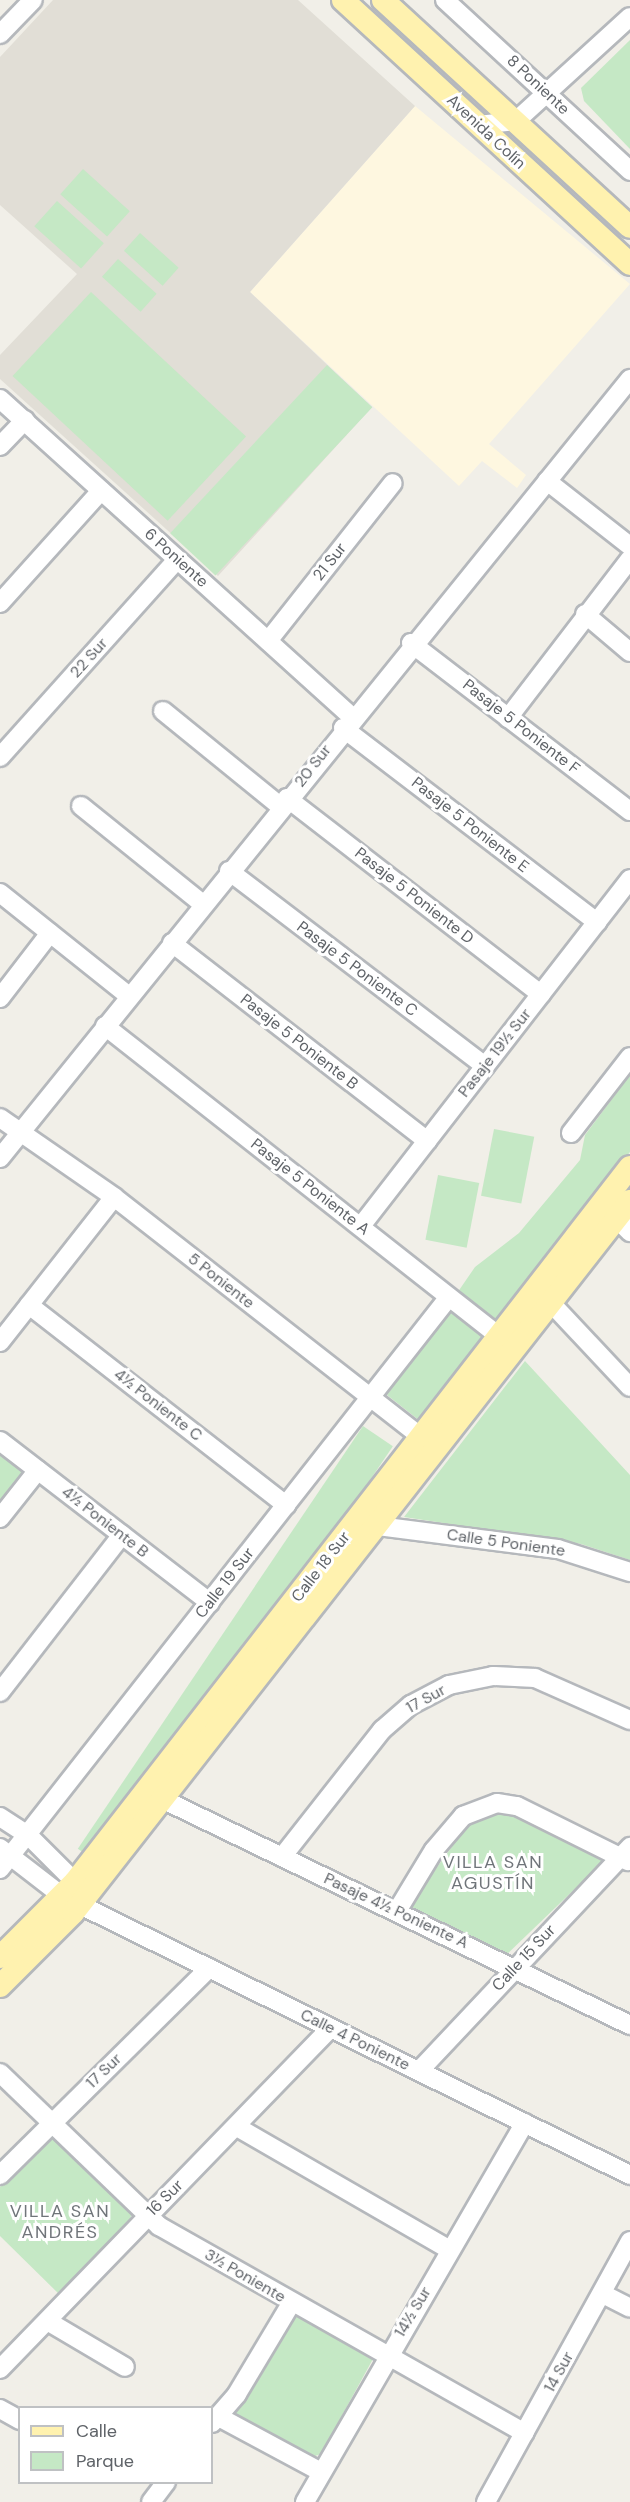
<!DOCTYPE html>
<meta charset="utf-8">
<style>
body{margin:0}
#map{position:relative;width:630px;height:2502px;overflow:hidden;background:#f1efe8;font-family:"DM Sans",sans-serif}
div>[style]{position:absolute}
.commercial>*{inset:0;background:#fef7e0}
.education>*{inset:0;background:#e1ded6}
.green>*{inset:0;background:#c5e8c5;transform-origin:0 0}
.roads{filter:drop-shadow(2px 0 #b5b8bc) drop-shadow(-2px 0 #b5b8bc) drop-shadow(0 2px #b5b8bc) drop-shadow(0 -2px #b5b8bc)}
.minor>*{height:18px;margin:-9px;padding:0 9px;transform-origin:9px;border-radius:9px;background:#fff}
.major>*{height:22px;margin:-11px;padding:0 11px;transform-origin:11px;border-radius:11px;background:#fff2af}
span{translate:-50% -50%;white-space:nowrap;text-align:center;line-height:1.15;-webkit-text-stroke:6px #fff;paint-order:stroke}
.street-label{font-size:16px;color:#5f6368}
.neighbourhood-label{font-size:18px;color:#70757a;letter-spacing:1.5px}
.legend{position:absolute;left:18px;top:2406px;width:195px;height:78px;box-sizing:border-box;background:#fff;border:2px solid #bfc1c3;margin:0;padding:8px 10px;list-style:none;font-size:18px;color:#5f6368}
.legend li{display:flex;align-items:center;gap:12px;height:30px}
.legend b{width:30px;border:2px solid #bfc1c3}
</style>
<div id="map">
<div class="commercial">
<i style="clip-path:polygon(415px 106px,630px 284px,489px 444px,526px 475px,517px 488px,482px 461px,459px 486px,250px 292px)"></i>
</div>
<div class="education">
<i style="clip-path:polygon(53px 0,298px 0,415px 106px,250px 292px,372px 407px,218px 576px,0 379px,0 355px,77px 274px,0 205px,0 57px)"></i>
</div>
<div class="green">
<i style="clip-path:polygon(630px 40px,630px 149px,584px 101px,581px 88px)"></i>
<i style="left:83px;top:169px;width:63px;height:34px;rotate:42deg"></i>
<i style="left:57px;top:201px;width:63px;height:34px;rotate:42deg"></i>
<i style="left:140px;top:233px;width:52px;height:24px;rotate:42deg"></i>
<i style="left:118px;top:259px;width:52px;height:24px;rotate:42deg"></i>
<i style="left:91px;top:292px;width:212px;height:115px;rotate:43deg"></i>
<i style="left:327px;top:365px;width:62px;height:230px;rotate:43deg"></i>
<i style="clip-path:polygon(630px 1075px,630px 1152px,420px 1421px,387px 1395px,475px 1267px,519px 1233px,580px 1160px,585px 1135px)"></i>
<i style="left:494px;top:1129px;width:41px;height:68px;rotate:11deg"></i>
<i style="left:438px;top:1175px;width:42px;height:66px;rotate:11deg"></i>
<i style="clip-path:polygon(525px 1361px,630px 1475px,630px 1560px,581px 1544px,404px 1517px)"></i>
<i style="left:363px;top:1426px;width:36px;height:510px;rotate:34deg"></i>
<i style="clip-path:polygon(0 1445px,35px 1473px,0 1518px)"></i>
<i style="clip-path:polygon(509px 1808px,609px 1856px,503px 1958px,405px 1911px,475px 1815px)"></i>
<i style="clip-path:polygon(54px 2133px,132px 2209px,130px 2222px,62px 2297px,0 2236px,0 2187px)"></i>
<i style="clip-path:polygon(294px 2312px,374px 2357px,321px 2454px,309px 2458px,234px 2416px,234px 2407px)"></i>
</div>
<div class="roads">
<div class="minor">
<i style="left:445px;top:0;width:252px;rotate:42.7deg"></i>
<i style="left:0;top:34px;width:47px;rotate:-45.9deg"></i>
<i style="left:478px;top:125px;width:38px;rotate:-6deg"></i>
<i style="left:516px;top:121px;width:154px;rotate:-42.4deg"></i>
<i style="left:0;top:399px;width:474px;rotate:42.1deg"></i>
<i style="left:0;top:446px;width:36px;rotate:-46deg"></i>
<i style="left:547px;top:481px;width:105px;rotate:38.1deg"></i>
<i style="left:0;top:603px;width:151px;rotate:-48deg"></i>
<i style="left:585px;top:614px;width:59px;rotate:40.2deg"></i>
<i style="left:268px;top:641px;width:201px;rotate:-51.7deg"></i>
<i style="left:411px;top:643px;width:276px;rotate:37.5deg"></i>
<i style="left:163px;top:711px;width:152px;rotate:39.1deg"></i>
<i style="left:508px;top:718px;width:200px;rotate:-52.5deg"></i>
<i style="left:343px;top:728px;width:320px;rotate:37.4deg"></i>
<i style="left:0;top:757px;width:265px;rotate:-48.1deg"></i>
<i style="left:287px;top:798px;width:321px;rotate:37.7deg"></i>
<i style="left:81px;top:806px;width:156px;rotate:38.8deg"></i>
<i style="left:229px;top:871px;width:322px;rotate:37.3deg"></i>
<i style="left:0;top:893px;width:165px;rotate:38.6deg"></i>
<i style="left:172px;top:943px;width:323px;rotate:37.8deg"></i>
<i style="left:0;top:998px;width:82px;rotate:-52.4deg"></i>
<i style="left:105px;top:1026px;width:514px;rotate:38.21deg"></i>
<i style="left:0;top:1118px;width:139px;rotate:34.7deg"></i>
<i style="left:114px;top:1197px;width:402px;rotate:38deg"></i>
<i style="left:571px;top:1133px;width:96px;rotate:-52.2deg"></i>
<i style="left:0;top:1158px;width:1002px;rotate:-51.04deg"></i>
<i style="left:616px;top:1218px;width:20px;rotate:45deg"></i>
<i style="left:361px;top:1226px;width:439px;rotate:-52.2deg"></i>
<i style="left:551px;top:1303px;width:115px;rotate:46.8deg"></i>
<i style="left:29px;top:1305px;width:326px;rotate:37.9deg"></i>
<i style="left:0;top:1342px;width:184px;rotate:-51.8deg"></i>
<i style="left:0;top:1441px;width:265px;rotate:37.6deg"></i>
<i style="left:0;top:1518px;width:61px;rotate:-51.6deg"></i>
<i style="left:378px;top:1526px;width:181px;rotate:7.3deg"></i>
<i style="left:558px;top:1549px;width:76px;rotate:17.7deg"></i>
<i style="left:0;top:1692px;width:199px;rotate:-52.2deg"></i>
<i style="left:162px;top:1799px;width:520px;rotate:25.78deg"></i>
<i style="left:0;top:1817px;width:33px;rotate:33deg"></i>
<i style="left:28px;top:1835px;width:66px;rotate:45deg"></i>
<i style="left:75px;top:1882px;width:12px;rotate:81deg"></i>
<i style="left:0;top:1848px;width:78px;rotate:37.7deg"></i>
<i style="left:62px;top:1896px;width:633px;rotate:26.16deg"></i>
<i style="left:282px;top:1857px;width:162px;rotate:-51.8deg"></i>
<i style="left:382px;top:1730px;width:38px;rotate:-41deg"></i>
<i style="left:411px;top:1705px;width:43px;rotate:-27.8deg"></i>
<i style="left:449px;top:1685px;width:45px;rotate:-11.6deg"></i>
<i style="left:493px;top:1676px;width:42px;rotate:2.7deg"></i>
<i style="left:535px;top:1678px;width:104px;rotate:23.9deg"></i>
<i style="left:0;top:1869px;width:727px;rotate:-51.87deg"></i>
<i style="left:397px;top:1911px;width:71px;rotate:-58.8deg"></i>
<i style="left:434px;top:1850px;width:45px;rotate:-49.5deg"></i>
<i style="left:463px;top:1816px;width:36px;rotate:-21deg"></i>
<i style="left:497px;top:1803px;width:20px;rotate:9deg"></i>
<i style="left:517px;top:1806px;width:124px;rotate:26.4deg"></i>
<i style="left:419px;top:2071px;width:308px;rotate:-46.7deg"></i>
<i style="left:0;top:2073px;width:221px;rotate:43.9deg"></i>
<i style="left:159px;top:2226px;width:420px;rotate:29.5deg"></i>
<i style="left:237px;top:2127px;width:246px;rotate:30deg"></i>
<i style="left:0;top:2175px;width:294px;rotate:-44.7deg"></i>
<i style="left:603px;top:2294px;width:30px;rotate:27deg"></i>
<i style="left:49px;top:2322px;width:88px;rotate:30.6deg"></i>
<i style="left:0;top:2369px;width:475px;rotate:-45.9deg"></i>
<i style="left:0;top:2409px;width:23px;rotate:29deg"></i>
<i style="left:217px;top:2416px;width:118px;rotate:28.3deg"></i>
<i style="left:212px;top:2423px;width:38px;rotate:-49deg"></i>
<i style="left:237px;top:2394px;width:107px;rotate:-59.1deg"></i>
<i style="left:151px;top:2502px;width:25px;rotate:-53deg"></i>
<i style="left:305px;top:2502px;width:438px;rotate:-59.9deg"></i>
<i style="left:486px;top:2502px;width:298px;rotate:-61.1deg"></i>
</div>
<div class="major">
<i style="left:343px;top:0;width:390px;rotate:42.6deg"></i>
<i style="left:383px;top:0;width:335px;rotate:42.6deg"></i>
<i style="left:0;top:1957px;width:106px;rotate:-45deg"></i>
<i style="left:75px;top:1882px;width:905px;rotate:-52.18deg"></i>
<i style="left:0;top:1986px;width:103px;rotate:-45deg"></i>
<i style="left:73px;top:1913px;width:904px;rotate:-51.96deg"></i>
</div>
</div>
<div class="street-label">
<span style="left:538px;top:85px;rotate:43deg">8 Poniente</span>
<span style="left:486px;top:132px;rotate:43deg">Avenida Colín</span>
<span style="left:176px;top:558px;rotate:42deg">6 Poniente</span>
<span style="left:330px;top:562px;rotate:-52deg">21 Sur</span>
<span style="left:89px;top:658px;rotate:-48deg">22 Sur</span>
<span style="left:521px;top:727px;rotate:38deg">Pasaje 5 Poniente F</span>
<span style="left:313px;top:766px;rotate:-52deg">20 Sur</span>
<span style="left:470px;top:825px;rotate:38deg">Pasaje 5 Poniente E</span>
<span style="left:414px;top:896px;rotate:38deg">Pasaje 5 Poniente D</span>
<span style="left:357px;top:969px;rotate:37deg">Pasaje 5 Poniente C</span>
<span style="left:299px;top:1042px;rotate:38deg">Pasaje 5 Poniente B</span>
<span style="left:495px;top:1053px;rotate:-52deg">Pasaje 19½ Sur</span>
<span style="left:310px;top:1187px;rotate:38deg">Pasaje 5 Poniente A</span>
<span style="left:221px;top:1281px;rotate:38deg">5 Poniente</span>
<span style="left:158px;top:1405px;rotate:38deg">4½ Poniente C</span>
<span style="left:105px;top:1522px;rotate:38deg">4½ Poniente B</span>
<span style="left:506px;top:1543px;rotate:8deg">Calle 5 Poniente</span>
<span style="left:321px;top:1567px;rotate:-52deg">Calle 18 Sur</span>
<span style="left:225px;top:1583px;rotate:-52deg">Calle 19 Sur</span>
<span style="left:426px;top:1699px;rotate:-29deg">17 Sur</span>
<span style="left:396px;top:1911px;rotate:25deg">Pasaje 4½ Poniente A</span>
<span style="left:524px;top:1958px;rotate:-47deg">Calle 15 Sur</span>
<span style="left:355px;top:2040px;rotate:26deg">Calle 4 Poniente</span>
<span style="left:104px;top:2071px;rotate:-44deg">17 Sur</span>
<span style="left:165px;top:2198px;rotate:-45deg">16 Sur</span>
<span style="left:245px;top:2276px;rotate:30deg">3½ Poniente</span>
<span style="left:413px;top:2312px;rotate:-59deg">14½ Sur</span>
<span style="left:559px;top:2372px;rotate:-61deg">14 Sur</span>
</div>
<div class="neighbourhood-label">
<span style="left:493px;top:1873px">VILLA SAN<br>AGUSTÍN</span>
<span style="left:60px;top:2222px">VILLA SAN<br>ANDRÉS</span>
</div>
<ul class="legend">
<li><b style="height:8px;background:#fff2af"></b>Calle</li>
<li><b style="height:16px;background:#c5e8c5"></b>Parque</li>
</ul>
</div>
